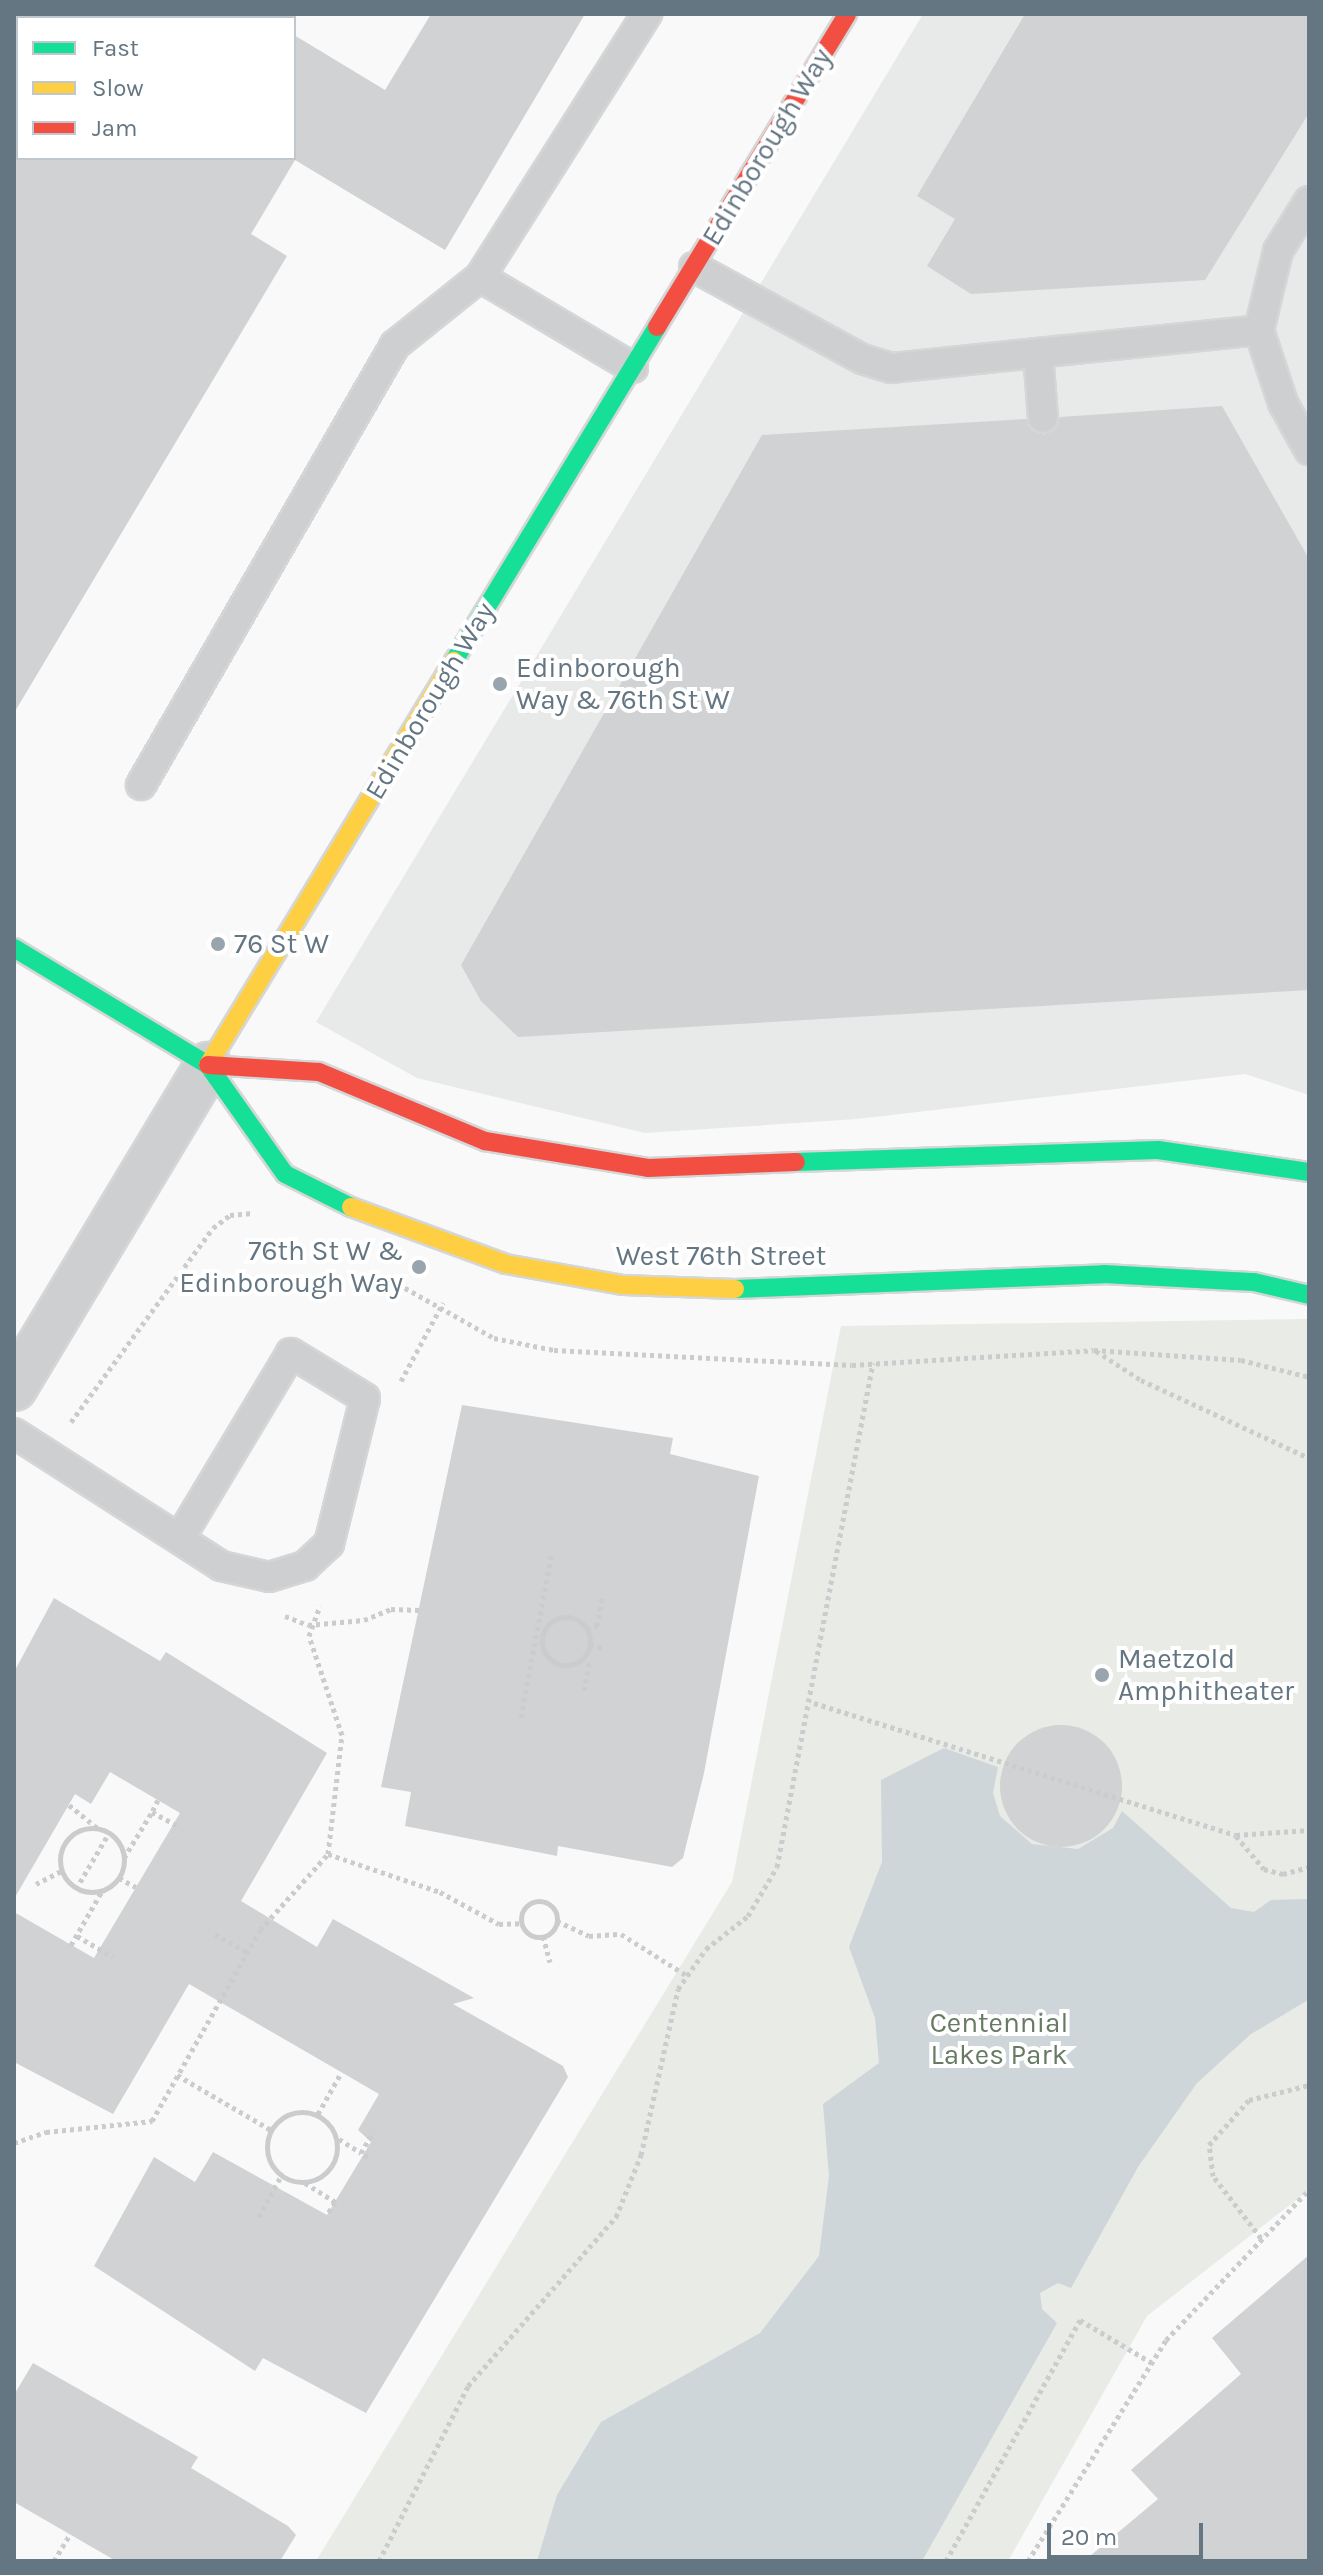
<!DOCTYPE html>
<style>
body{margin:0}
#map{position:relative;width:1323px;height:2575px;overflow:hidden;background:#f9f9f9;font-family:Karla,sans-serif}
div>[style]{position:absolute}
.built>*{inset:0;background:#e8e9e9}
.green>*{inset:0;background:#e8ebe6}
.water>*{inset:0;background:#ced6d9}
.building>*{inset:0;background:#d0d2d3}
.round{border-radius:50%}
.path>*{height:5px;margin-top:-2.5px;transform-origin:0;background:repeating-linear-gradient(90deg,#cbcccd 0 4px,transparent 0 8px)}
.path>.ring{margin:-2.5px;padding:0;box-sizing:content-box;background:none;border:5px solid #cbcccd;border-radius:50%}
.roads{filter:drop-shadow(2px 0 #d5d6d7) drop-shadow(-2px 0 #d5d6d7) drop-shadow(0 2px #d5d6d7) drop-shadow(0 -2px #d5d6d7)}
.lane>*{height:28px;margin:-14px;padding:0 14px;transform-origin:14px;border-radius:14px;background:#cecfd0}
.street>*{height:44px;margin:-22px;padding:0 22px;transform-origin:22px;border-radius:22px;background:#cecfd0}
.fast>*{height:18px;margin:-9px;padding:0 9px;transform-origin:9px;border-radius:9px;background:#16e098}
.slow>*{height:18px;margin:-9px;padding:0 9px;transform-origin:9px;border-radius:9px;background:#ffcf43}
.jam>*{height:18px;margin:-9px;padding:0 9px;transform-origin:9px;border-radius:9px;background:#f24e42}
.dots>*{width:22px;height:22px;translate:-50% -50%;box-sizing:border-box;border:4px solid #fff;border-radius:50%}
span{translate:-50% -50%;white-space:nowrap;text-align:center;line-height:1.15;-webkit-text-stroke:8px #fff;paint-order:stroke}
.street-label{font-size:28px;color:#657683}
.poi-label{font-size:28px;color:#657683}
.left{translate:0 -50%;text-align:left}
.right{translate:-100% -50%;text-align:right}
.park-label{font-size:28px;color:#687a64}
.frame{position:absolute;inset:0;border:16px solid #657683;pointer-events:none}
.legend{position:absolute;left:16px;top:16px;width:280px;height:144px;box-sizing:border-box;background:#fff;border:2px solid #c1c8cd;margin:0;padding:10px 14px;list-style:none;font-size:24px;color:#657683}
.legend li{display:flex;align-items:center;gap:16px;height:40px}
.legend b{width:40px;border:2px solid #c1c8cd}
.scale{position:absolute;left:1047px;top:2523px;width:156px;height:36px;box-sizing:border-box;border:4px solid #657683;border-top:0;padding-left:10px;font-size:24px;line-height:28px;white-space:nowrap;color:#657683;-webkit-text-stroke:6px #fff;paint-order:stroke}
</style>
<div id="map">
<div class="built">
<i style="clip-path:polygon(923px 14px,1309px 14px,1309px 1095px,1245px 1074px,857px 1119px,645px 1133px,417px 1078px,316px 1022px)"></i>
</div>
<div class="green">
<i style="clip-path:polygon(1309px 1319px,1309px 2190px,1147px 2316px,1008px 2561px,316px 2561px,732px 1882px,841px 1326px)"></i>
</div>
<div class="water">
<i style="clip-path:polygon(944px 1748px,998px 1767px,993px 1793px,1000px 1816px,1032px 1844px,1078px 1849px,1113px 1828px,1122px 1811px,1231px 1908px,1254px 1912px,1271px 1900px,1309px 1899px,1308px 2000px,1251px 2034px,1197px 2083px,1138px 2167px,1071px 2288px,1058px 2283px,1040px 2293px,1042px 2309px,1057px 2323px,922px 2561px,537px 2561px,557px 2495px,601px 2422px,760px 2333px,819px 2256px,829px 2176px,823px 2104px,879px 2063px,875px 2018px,849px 1947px,882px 1862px,881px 1780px)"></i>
</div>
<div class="building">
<i style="clip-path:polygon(431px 14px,585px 14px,445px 250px,295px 160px,251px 234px,287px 256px,14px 713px,14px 158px,294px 158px,294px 35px,385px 90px)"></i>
<i style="clip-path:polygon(1025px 14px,1309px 14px,1309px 113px,1205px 280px,971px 294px,927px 266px,955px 219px,917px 196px)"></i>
<i style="clip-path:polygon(1222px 406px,1309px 559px,1309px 990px,518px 1037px,481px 1001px,461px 965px,762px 435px,1026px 419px,1044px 435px,1060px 417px)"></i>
<i style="clip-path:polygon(462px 1405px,673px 1438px,670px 1454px,759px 1476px,704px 1773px,683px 1858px,672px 1867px,558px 1846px,557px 1856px,405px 1826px,411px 1792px,381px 1787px)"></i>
<i style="clip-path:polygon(54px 1598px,160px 1661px,166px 1652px,327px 1753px,241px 1901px,317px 1947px,333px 1919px,474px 1998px,453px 2004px,563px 2066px,568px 2077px,366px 2413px,263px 2358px,255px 2371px,94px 2266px,154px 2157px,195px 2182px,213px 2152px,327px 2215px,371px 2142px,358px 2130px,379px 2094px,189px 1984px,113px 2114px,14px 2062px,14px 1912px,94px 1958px,180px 1813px,110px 1772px,91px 1804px,75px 1794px,14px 1899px,14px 1672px)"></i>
<i class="round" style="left:1000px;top:1725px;width:122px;height:122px"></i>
<i style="clip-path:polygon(1309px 2255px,1309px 2561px,1084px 2561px,1158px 2499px,1131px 2470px,1241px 2374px,1212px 2338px)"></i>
<i style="clip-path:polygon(33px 2363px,198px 2457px,191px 2468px,288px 2526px,296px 2535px,280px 2561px,116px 2561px,14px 2502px,14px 2395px)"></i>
</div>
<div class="path">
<i style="left:391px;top:1280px;width:118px;rotate:29.4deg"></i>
<i style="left:494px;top:1338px;width:61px;rotate:11.3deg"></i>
<i style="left:554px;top:1350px;width:298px;rotate:2.9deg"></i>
<i style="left:852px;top:1365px;width:242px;rotate:-3.5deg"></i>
<i style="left:1094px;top:1350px;width:147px;rotate:3.9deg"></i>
<i style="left:1241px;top:1360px;width:70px;rotate:14deg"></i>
<i style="left:1096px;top:1351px;width:54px;rotate:32.8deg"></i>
<i style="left:1141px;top:1380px;width:185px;rotate:24.9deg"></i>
<i style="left:401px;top:1381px;width:89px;rotate:-61.7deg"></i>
<i style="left:71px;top:1422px;width:240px;rotate:-53.8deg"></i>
<i style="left:213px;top:1228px;width:21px;rotate:-37deg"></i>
<i style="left:230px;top:1215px;width:23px;rotate:-5deg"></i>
<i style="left:285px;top:1616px;width:25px;rotate:21deg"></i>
<i style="left:308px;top:1625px;width:56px;rotate:-5.1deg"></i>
<i style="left:364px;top:1620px;width:29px;rotate:-22deg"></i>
<i style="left:391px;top:1609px;width:28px;rotate:2deg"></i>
<i class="ring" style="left:542px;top:1617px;width:43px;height:43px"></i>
<i style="left:587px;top:1630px;width:11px;rotate:-22deg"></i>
<i style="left:597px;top:1626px;width:28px;rotate:-80deg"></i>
<i style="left:590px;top:1645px;width:13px;rotate:13deg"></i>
<i style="left:582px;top:1658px;width:9px;rotate:36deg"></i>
<i style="left:589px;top:1663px;width:29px;rotate:100deg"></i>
<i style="left:814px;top:1703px;width:442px;rotate:17.4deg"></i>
<i style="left:1236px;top:1835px;width:73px;rotate:-3.9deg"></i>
<i style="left:521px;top:1717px;width:168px;rotate:-79.4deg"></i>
<i style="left:158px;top:1800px;width:13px;rotate:117deg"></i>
<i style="left:152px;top:1812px;width:32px;rotate:28deg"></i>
<i style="left:69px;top:1805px;width:36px;rotate:39deg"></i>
<i class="ring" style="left:60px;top:1828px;width:59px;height:59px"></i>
<i style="left:1236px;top:1836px;width:43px;rotate:49.7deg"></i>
<i style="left:1264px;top:1869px;width:20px;rotate:15deg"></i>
<i style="left:1283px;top:1874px;width:27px;rotate:-15deg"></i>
<i style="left:328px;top:1854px;width:118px;rotate:18.7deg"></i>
<i style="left:440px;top:1892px;width:67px;rotate:28.5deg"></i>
<i style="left:499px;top:1924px;width:23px;rotate:-2deg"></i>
<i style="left:124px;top:1858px;width:54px;rotate:-58.7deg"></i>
<i style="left:119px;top:1878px;width:19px;rotate:28deg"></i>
<i style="left:36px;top:1884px;width:28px;rotate:-27deg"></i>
<i style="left:76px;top:1889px;width:65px;rotate:-59.5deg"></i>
<i class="ring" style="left:521px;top:1901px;width:31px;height:31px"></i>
<i style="left:557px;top:1921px;width:35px;rotate:25deg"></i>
<i style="left:589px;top:1936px;width:32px;rotate:-4deg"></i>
<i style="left:621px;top:1934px;width:77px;rotate:32.2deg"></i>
<i style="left:215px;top:1934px;width:38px;rotate:30deg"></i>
<i style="left:77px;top:1936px;width:42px;rotate:30.3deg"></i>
<i style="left:543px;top:1936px;width:27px;rotate:75deg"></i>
<i style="left:71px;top:1945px;width:62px;rotate:-60.1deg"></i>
<i style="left:177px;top:2075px;width:111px;rotate:30.3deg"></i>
<i class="ring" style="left:267px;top:2112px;width:65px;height:65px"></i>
<i style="left:318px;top:2114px;width:47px;rotate:-60.7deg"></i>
<i style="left:339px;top:2139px;width:26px;rotate:32deg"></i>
<i style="left:14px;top:2143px;width:34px;rotate:-19deg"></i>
<i style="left:46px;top:2132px;width:107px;rotate:-5.9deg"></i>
<i style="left:152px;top:2121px;width:219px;rotate:-60.5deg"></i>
<i style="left:260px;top:1930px;width:102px;rotate:-48.2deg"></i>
<i style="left:328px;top:1854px;width:120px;rotate:-83.3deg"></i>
<i style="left:342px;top:1735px;width:104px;rotate:-108.4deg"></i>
<i style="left:309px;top:1636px;width:32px;rotate:-70deg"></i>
<i style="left:368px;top:2157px;width:8px;rotate:-150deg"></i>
<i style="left:361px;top:2153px;width:24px;rotate:-60deg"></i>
<i style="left:305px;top:2183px;width:36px;rotate:32deg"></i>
<i style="left:335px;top:2202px;width:15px;rotate:122deg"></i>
<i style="left:259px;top:2217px;width:44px;rotate:-61.7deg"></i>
<i style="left:1261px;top:2238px;width:78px;rotate:-127.7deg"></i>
<i style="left:1213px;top:2176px;width:31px;rotate:-97deg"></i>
<i style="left:1209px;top:2145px;width:60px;rotate:-48.4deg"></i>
<i style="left:1249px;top:2100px;width:62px;rotate:-14deg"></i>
<i style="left:54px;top:2561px;width:31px;rotate:-59deg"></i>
<i style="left:379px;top:2561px;width:196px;rotate:-63deg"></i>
<i style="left:468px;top:2386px;width:225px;rotate:-48.8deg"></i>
<i style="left:616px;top:2217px;width:67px;rotate:-68deg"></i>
<i style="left:641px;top:2155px;width:170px;rotate:-77.4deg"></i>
<i style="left:678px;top:1989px;width:49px;rotate:-55deg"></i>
<i style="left:706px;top:1949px;width:53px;rotate:-38.2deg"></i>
<i style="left:748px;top:1916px;width:57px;rotate:-59.4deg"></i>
<i style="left:777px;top:1867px;width:513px;rotate:-79.22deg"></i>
<i style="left:946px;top:2561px;width:276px;rotate:-60.9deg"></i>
<i style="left:1080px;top:2320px;width:84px;rotate:30.8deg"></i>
<i style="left:1028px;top:2561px;width:261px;rotate:-58deg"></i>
<i style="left:1166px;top:2340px;width:207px;rotate:-46.4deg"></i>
</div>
<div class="roads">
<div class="lane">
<i style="left:1309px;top:201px;width:59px;rotate:121.8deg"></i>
<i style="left:1278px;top:251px;width:81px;rotate:103.5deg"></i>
<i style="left:1259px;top:330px;width:77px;rotate:71.8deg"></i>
<i style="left:1283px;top:403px;width:54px;rotate:61deg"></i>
<i style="left:694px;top:267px;width:192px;rotate:28.7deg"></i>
<i style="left:862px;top:359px;width:31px;rotate:17deg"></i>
<i style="left:892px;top:368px;width:369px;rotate:-5.9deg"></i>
<i style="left:480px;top:277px;width:178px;rotate:30.7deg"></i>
<i style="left:1038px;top:353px;width:65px;rotate:85.6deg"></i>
<i style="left:141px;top:785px;width:508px;rotate:-60deg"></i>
<i style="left:395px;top:345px;width:109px;rotate:-38.7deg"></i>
<i style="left:480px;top:277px;width:312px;rotate:-57.6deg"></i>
<i style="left:14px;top:1433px;width:246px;rotate:32.7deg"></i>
<i style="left:221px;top:1566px;width:49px;rotate:12.9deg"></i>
<i style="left:269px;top:1577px;width:38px;rotate:-17deg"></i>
<i style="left:305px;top:1566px;width:33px;rotate:-43deg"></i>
<i style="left:329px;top:1544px;width:150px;rotate:-76.1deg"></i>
<i style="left:365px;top:1398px;width:87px;rotate:-148.7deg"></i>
<i style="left:291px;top:1353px;width:214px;rotate:121deg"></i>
</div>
<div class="street">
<i style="left:14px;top:1388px;width:377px;rotate:-59deg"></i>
</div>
<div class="fast">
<i style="left:454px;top:661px;width:391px;rotate:-58.7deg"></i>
<i style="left:14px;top:948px;width:227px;rotate:31.1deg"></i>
<i style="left:208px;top:1065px;width:133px;rotate:54.8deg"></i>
<i style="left:285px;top:1174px;width:74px;rotate:26.6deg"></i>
<i style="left:796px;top:1162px;width:362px;rotate:-1.9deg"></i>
<i style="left:1158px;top:1150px;width:153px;rotate:8.3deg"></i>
<i style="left:735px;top:1289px;width:369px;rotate:-2.3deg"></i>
<i style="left:1104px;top:1274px;width:150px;rotate:3.1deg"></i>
<i style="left:1254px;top:1282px;width:57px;rotate:13.3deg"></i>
</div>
<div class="slow">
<i style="left:208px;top:1065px;width:473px;rotate:-58.7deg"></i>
<i style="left:351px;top:1207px;width:165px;rotate:20.2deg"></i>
<i style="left:506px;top:1264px;width:119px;rotate:10.2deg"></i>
<i style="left:623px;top:1285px;width:112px;rotate:2deg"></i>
</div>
<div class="jam">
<i style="left:657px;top:327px;width:366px;rotate:-58.7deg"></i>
<i style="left:208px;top:1065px;width:111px;rotate:3.6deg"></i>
<i style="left:319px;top:1072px;width:180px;rotate:22.6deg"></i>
<i style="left:485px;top:1141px;width:165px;rotate:9.4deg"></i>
<i style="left:648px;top:1168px;width:148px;rotate:-2.3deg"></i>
</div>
</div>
<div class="dots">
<i style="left:500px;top:684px;background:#99a4ac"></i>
<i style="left:218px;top:944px;background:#99a4ac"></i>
<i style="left:419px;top:1267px;background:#99a4ac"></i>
<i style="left:1102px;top:1675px;background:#99a4ac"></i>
</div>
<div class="street-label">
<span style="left:767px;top:147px;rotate:-59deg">Edinborough Way</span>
<span style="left:430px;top:701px;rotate:-59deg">Edinborough Way</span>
<span style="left:721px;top:1256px">West 76th Street</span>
</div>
<div class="poi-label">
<span class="left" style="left:516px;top:684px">Edinborough<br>Way &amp; 76th St W</span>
<span class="left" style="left:234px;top:944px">76 St W</span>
<span class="right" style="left:403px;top:1267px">76th St W &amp;<br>Edinborough Way</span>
<span class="left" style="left:1118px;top:1675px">Maetzold<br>Amphitheater</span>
</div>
<div class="park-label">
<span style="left:999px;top:2039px">Centennial<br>Lakes Park</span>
</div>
<div class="frame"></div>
<ul class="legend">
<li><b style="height:10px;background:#16e098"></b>Fast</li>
<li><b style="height:10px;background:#ffcf43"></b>Slow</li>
<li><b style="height:10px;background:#f24e42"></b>Jam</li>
</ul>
<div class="scale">20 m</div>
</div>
